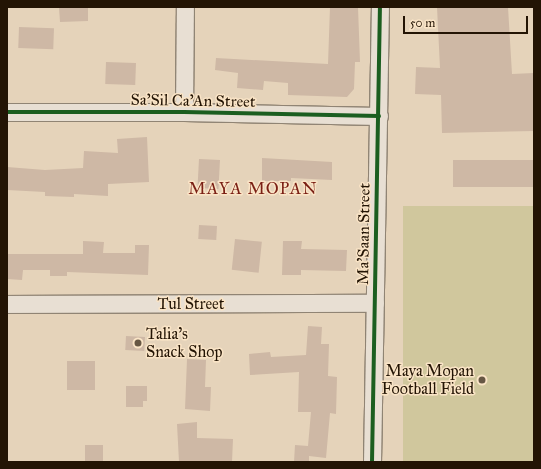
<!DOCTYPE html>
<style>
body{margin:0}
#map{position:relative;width:541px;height:469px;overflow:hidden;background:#e5d3ba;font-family:"IM FELL Great Primer",serif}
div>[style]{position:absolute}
.green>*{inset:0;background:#d0c79d;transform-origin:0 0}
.building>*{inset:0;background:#ceb8a5;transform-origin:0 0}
.roads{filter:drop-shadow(1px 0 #908474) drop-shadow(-1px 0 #908474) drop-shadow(0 1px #908474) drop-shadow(0 -1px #908474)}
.minor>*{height:17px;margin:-8.5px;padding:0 8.5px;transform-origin:8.5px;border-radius:8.5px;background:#e8dfd3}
.cycleway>*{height:4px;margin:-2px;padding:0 2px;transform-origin:2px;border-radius:2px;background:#1b5e20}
.dots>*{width:11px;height:11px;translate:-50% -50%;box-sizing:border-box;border:2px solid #fae4c6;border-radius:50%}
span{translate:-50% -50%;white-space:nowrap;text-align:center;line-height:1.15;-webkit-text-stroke:3px #fae4c6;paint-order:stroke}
.street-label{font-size:16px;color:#231404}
.poi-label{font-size:16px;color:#231404}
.left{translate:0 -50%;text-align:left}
.right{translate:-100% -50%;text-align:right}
.neighbourhood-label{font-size:17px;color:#7a1f14;letter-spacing:1px}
.frame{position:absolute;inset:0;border:8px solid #231404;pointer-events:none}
.scale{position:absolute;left:403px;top:16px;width:125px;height:18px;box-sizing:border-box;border:2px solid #231404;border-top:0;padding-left:5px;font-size:12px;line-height:14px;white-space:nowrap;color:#231404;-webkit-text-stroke:3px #fae4c6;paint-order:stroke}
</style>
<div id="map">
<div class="green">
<i style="left:534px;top:206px;width:256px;height:131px;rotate:90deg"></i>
</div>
<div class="building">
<i style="clip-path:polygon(59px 7px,88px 8px,88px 21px,60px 22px)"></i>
<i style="clip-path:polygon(330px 7px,358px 7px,360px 62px,355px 62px,354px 89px,347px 97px,288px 95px,288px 83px,264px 81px,263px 90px,237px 88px,238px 73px,215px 70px,216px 58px,328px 64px)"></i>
<i style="clip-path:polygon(437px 7px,508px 7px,512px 74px,534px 73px,534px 131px,442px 133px,441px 95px,415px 94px,416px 67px,440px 68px)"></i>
<i style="left:19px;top:27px;width:35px;height:21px;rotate:2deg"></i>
<i style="left:106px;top:62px;width:30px;height:22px;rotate:2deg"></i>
<i style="clip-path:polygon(147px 137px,149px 182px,108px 184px,108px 196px,74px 194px,74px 197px,45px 196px,45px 192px,7px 190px,7px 167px,45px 170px,83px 168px,84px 151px,118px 153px,117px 139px)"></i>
<i style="clip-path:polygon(262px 158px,332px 162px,332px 180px,291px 178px,291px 181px,262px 181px)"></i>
<i style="left:199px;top:159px;width:21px;height:29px;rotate:3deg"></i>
<i style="left:534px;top:160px;width:27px;height:81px;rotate:90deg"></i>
<i style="left:199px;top:225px;width:18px;height:14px;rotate:3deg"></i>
<i style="left:235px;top:239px;width:27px;height:31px;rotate:6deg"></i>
<i style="clip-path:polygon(83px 241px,104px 242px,103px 253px,135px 253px,135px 245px,149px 245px,148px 275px,67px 272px,67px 276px,50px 276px,50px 270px,23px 270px,22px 280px,7px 279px,7px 254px,83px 254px)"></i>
<i style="clip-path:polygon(283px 241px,302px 241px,301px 249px,347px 250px,346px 271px,301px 270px,301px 275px,282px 275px)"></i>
<i style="clip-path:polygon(308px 326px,322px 327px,321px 344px,329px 344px,328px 376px,337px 377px,336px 414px,330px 413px,326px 458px,309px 456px,309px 462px,294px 462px,295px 445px,308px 446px,311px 412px,298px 412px,299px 372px,250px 375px,249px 354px,270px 352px,271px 357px,306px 355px)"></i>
<i style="left:126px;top:336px;width:19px;height:14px;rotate:3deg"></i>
<i style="clip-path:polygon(187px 359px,206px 360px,205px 387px,211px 387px,210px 411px,185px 409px)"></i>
<i style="left:67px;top:361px;width:28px;height:29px"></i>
<i style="clip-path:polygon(126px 386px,147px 386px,147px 401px,143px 401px,143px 407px,126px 407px)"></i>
<i style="clip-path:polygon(197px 422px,197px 438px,233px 439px,232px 462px,179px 462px,177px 424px)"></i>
<i style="left:85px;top:445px;width:18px;height:17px"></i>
</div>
<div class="roads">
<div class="minor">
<i style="left:7px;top:112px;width:177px"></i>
<i style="left:184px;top:112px;width:195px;rotate:1.2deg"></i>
<i style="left:184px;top:112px;width:105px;rotate:-89.5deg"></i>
<i style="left:7px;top:304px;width:368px;rotate:-0.2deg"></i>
<i style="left:372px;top:462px;width:455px;rotate:-89deg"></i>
</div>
</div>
<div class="cycleway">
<i style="left:7px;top:112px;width:177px"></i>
<i style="left:184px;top:112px;width:195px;rotate:1.2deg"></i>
<i style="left:372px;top:462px;width:455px;rotate:-89deg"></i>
</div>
<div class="dots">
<i style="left:138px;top:343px;background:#675744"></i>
<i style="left:482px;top:380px;background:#675744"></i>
</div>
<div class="street-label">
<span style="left:193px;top:101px;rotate:1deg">Sa'Sil Ca'An Street</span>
<span style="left:364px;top:234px;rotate:-89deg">Ma'Saan Street</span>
<span style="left:191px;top:304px">Tul Street</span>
</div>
<div class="poi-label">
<span class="left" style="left:146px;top:343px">Talia's<br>Snack Shop</span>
<span class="right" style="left:474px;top:380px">Maya Mopan<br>Football Field</span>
</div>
<div class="neighbourhood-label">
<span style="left:253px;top:189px">MAYA MOPAN</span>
</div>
<div class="frame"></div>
<div class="scale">50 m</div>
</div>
